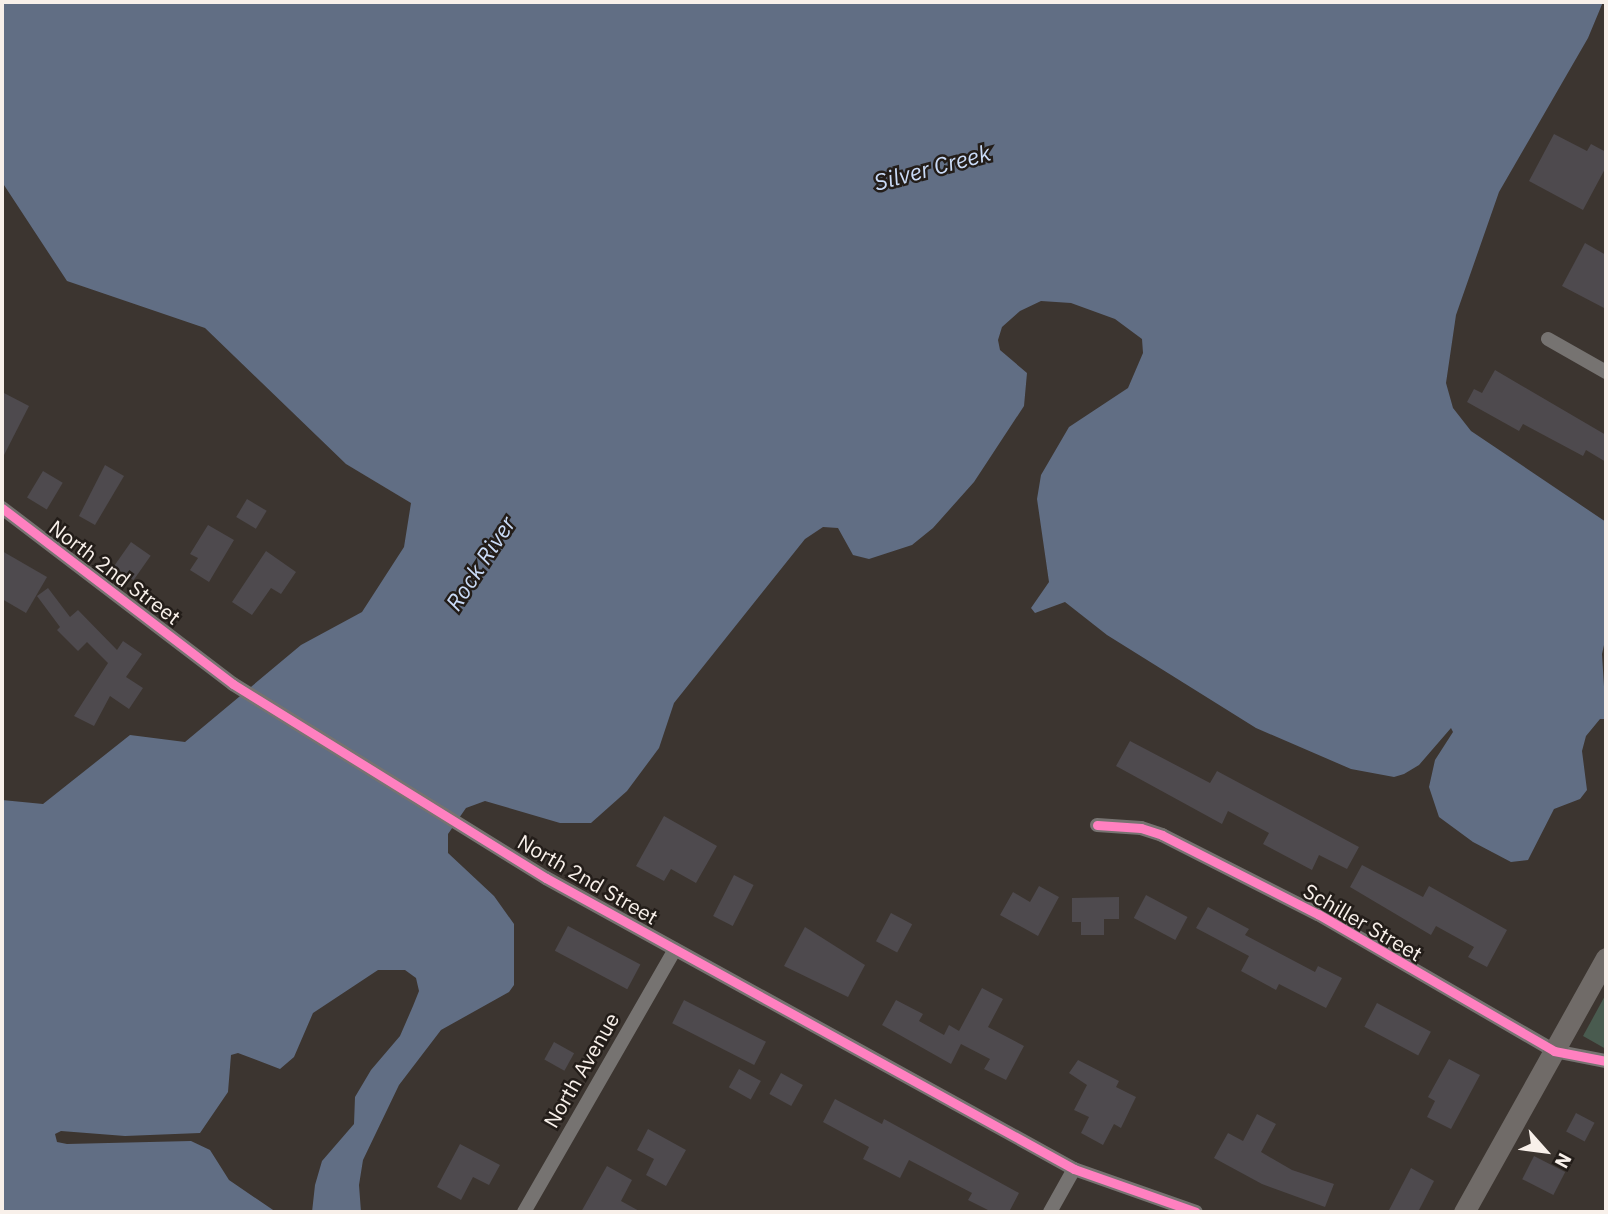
<!DOCTYPE html>
<style>
body{margin:0}
#map{position:relative;width:1608px;height:1214px;overflow:hidden;background:#3c3530;font-family:"IBM Plex Sans",sans-serif}
div>[style]{position:absolute}
.green>*{inset:0;background:#495b4f}
.water>*{inset:0;background:#616e84}
.building>*{inset:0;background:#4e4a4e;transform-origin:0 0}
.street>*{height:14px;margin:-7px;padding:0 7px;transform-origin:7px;border-radius:7px;background:#767371}
.secondary>*{height:21px;margin:-10.5px;padding:0 10.5px;transform-origin:10.5px;border-radius:10.5px;background:#706b68}
.cycleway>*{height:9px;margin:-4.5px;padding:0 4.5px;transform-origin:4.5px;border-radius:4.5px;background:#ff80c0}
span{translate:-50% -50%;white-space:nowrap;text-align:center;line-height:1.15;-webkit-text-stroke:5px #231d19;paint-order:stroke}
.street-label{font-size:21px;color:#f8f0ea}
.water-label{font-size:23px;color:#cadbf7;font-style:italic}
.frame{position:absolute;inset:0;border:4px solid #f8f0ea;pointer-events:none}
.north{position:absolute;left:1510px;top:1116px;width:70px;height:70px;-webkit-text-stroke:5px #231d19;paint-order:stroke;rotate:118deg;font-size:19px;font-weight:700;line-height:28px;text-align:center;color:#f8f0ea}
.north::after{content:'';display:block;margin:auto;width:24px;height:32px;background:#f8f0ea;clip-path:polygon(50% 0,100% 100%,50% 72%,0 100%)}
</style>
<div id="map">
<div class="green">
<i style="clip-path:polygon(1606px 994px,1606px 1049px,1583px 1036px)"></i>
</div>
<div class="water">
<i style="clip-path:polygon(2px 2px,1603px 2px,1588px 38px,1499px 192px,1456px 315px,1446px 383px,1453px 408px,1471px 431px,1606px 522px,1606px 636px,1602px 654px,1606px 719px,1600px 719px,1586px 736px,1582px 751px,1587px 790px,1580px 799px,1554px 809px,1528px 860px,1511px 862px,1473px 842px,1439px 817px,1429px 787px,1435px 760px,1453px 732px,1451px 728px,1419px 765px,1404px 774px,1394px 777px,1351px 769px,1256px 728px,1107px 635px,1065px 602px,1035px 613px,1031px 608px,1049px 582px,1037px 499px,1041px 475px,1069px 427px,1128px 388px,1143px 353px,1142px 339px,1115px 319px,1071px 303px,1041px 301px,1020px 311px,1002px 327px,998px 340px,1000px 350px,1027px 373px,1024px 406px,974px 482px,933px 528px,912px 545px,869px 559px,853px 555px,838px 528px,823px 527px,805px 539px,674px 703px,659px 748px,627px 791px,591px 823px,560px 823px,485px 801px,466px 808px,448px 834px,448px 853px,494px 896px,514px 924px,514px 985px,509px 992px,441px 1030px,399px 1085px,363px 1160px,359px 1185px,361px 1212px,312px 1212px,315px 1185px,322px 1161px,354px 1124px,355px 1097px,371px 1070px,400px 1036px,413px 1006px,419px 991px,416px 978px,405px 970px,378px 970px,313px 1013px,294px 1057px,280px 1069px,238px 1053px,231px 1055px,228px 1092px,200px 1133px,125px 1136px,61px 1131px,55px 1134px,57px 1142px,67px 1144px,191px 1141px,210px 1150px,229px 1180px,276px 1212px,2px 1212px,2px 800px,43px 804px,130px 735px,185px 742px,301px 645px,362px 612px,404px 547px,411px 503px,346px 464px,205px 328px,67px 281px,2px 182px)"></i>
</div>
<div class="building">
<i style="clip-path:polygon(1554px 134px,1587px 151px,1591px 144px,1606px 152px,1606px 167px,1583px 210px,1529px 181px)"></i>
<i style="clip-path:polygon(1585px 243px,1606px 255px,1606px 309px,1562px 286px)"></i>
<i style="clip-path:polygon(1495px 370px,1606px 435px,1606px 462px,1586px 450px,1583px 456px,1523px 424px,1519px 431px,1467px 402px,1474px 389px,1482px 393px)"></i>
<i style="clip-path:polygon(2px 392px,29px 406px,2px 459px)"></i>
<i style="clip-path:polygon(105px 465px,124px 476px,95px 525px,79px 516px)"></i>
<i style="left:43px;top:471px;width:23px;height:31px;rotate:31deg"></i>
<i style="left:247px;top:499px;width:23px;height:21px;rotate:31deg"></i>
<i style="clip-path:polygon(208px 525px,234px 540px,209px 582px,190px 570px,198px 558px,190px 554px)"></i>
<i style="left:131px;top:542px;width:24px;height:30px;rotate:35deg"></i>
<i style="clip-path:polygon(2px 551px,47px 577px,26px 613px,2px 599px)"></i>
<i style="clip-path:polygon(266px 551px,296px 572px,281px 594px,271px 588px,252px 615px,232px 602px)"></i>
<i style="clip-path:polygon(48px 588px,70px 617px,78px 610px,117px 650px,123px 641px,142px 654px,126px 677px,143px 688px,129px 709px,110px 696px,94px 726px,74px 716px,108px 663px,87px 642px,78px 651px,57px 630px,60px 627px,37px 596px)"></i>
<i style="clip-path:polygon(1130px 741px,1210px 783px,1217px 771px,1359px 847px,1347px 869px,1319px 855px,1312px 870px,1263px 844px,1269px 833px,1228px 811px,1222px 824px,1116px 766px)"></i>
<i style="clip-path:polygon(664px 816px,717px 846px,696px 883px,671px 869px,664px 881px,636px 866px)"></i>
<i style="clip-path:polygon(1362px 865px,1423px 897px,1429px 886px,1507px 930px,1487px 967px,1468px 957px,1474px 947px,1436px 926px,1431px 935px,1350px 887px)"></i>
<i style="left:734px;top:875px;width:22px;height:46px;rotate:27deg"></i>
<i style="clip-path:polygon(1039px 886px,1059px 897px,1038px 936px,1000px 915px,1013px 892px,1030px 902px)"></i>
<i style="left:1146px;top:895px;width:47px;height:26px;rotate:28deg"></i>
<i style="clip-path:polygon(1119px 897px,1119px 919px,1104px 919px,1104px 935px,1081px 935px,1081px 922px,1072px 922px,1072px 898px)"></i>
<i style="clip-path:polygon(1208px 907px,1249px 929px,1245px 935px,1315px 972px,1318px 966px,1342px 978px,1326px 1008px,1279px 984px,1276px 990px,1241px 971px,1249px 956px,1196px 928px)"></i>
<i style="left:891px;top:913px;width:24px;height:32px;rotate:28deg"></i>
<i style="left:568px;top:926px;width:82px;height:28px;rotate:28deg"></i>
<i style="clip-path:polygon(805px 927px,865px 965px,848px 997px,784px 966px)"></i>
<i style="clip-path:polygon(982px 988px,1003px 999px,988px 1027px,1024px 1046px,1006px 1080px,984px 1069px,990px 1059px,961px 1044px,951px 1064px,882px 1025px,896px 1000px,923px 1014px,919px 1021px,944px 1035px,949px 1025px,959px 1031px)"></i>
<i style="left:684px;top:1000px;width:92px;height:26px;rotate:27deg"></i>
<i style="left:1377px;top:1003px;width:61px;height:27px;rotate:28deg"></i>
<i style="left:554px;top:1042px;width:23px;height:20px;rotate:29deg"></i>
<i style="clip-path:polygon(1449px 1059px,1480px 1075px,1451px 1129px,1427px 1117px,1435px 1101px,1428px 1097px)"></i>
<i style="clip-path:polygon(1078px 1060px,1119px 1081px,1116px 1087px,1136px 1097px,1121px 1128px,1114px 1124px,1103px 1145px,1081px 1133px,1089px 1117px,1074px 1110px,1087px 1085px,1069px 1073px)"></i>
<i style="left:739px;top:1069px;width:25px;height:21px;rotate:29deg"></i>
<i style="left:781px;top:1073px;width:25px;height:24px;rotate:29deg"></i>
<i style="clip-path:polygon(835px 1099px,882px 1124px,884px 1119px,1019px 1193px,1009px 1212px,992px 1212px,968px 1200px,972px 1193px,909px 1160px,900px 1178px,863px 1159px,869px 1147px,823px 1122px)"></i>
<i style="left:1576px;top:1113px;width:21px;height:21px;rotate:28deg"></i>
<i style="clip-path:polygon(1257px 1114px,1276px 1124px,1261px 1152px,1292px 1170px,1334px 1184px,1325px 1207px,1262px 1184px,1214px 1158px,1228px 1133px,1243px 1141px)"></i>
<i style="clip-path:polygon(648px 1129px,686px 1150px,666px 1186px,646px 1175px,654px 1159px,637px 1150px)"></i>
<i style="clip-path:polygon(460px 1144px,500px 1165px,489px 1185px,473px 1177px,461px 1200px,437px 1187px)"></i>
<i style="left:1534px;top:1156px;width:35px;height:26px;rotate:27deg"></i>
<i style="clip-path:polygon(607px 1166px,632px 1180px,621px 1201px,641px 1212px,581px 1212px)"></i>
<i style="clip-path:polygon(1411px 1168px,1434px 1181px,1418px 1212px,1388px 1212px)"></i>
</div>
<div class="street">
<i style="left:1548px;top:339px;width:67px;rotate:29.6deg"></i>
<i style="left:2px;top:508px;width:290px;rotate:37.3deg"></i>
<i style="left:233px;top:684px;width:368px;rotate:31.8deg"></i>
<i style="left:546px;top:878px;width:603px;rotate:28.86deg"></i>
<i style="left:1074px;top:1169px;width:129px;rotate:19.4deg"></i>
<i style="left:1097px;top:825px;width:44px;rotate:3.9deg"></i>
<i style="left:1141px;top:828px;width:22px;rotate:18deg"></i>
<i style="left:1162px;top:835px;width:175px;rotate:26.9deg"></i>
<i style="left:1318px;top:914px;width:273px;rotate:30.1deg"></i>
<i style="left:1554px;top:1051px;width:53px;rotate:10.9deg"></i>
<i style="left:524px;top:1212px;width:303px;rotate:-60.1deg"></i>
<i style="left:1050px;top:1212px;width:49px;rotate:-60.8deg"></i>
</div>
<div class="secondary">
<i style="left:1464px;top:1212px;width:291px;rotate:-60.8deg"></i>
</div>
<div class="cycleway">
<i style="left:2px;top:508px;width:290px;rotate:37.3deg"></i>
<i style="left:233px;top:684px;width:368px;rotate:31.8deg"></i>
<i style="left:546px;top:878px;width:603px;rotate:28.86deg"></i>
<i style="left:1074px;top:1169px;width:129px;rotate:19.4deg"></i>
<i style="left:1097px;top:825px;width:44px;rotate:3.9deg"></i>
<i style="left:1141px;top:828px;width:22px;rotate:18deg"></i>
<i style="left:1162px;top:835px;width:175px;rotate:26.9deg"></i>
<i style="left:1318px;top:914px;width:273px;rotate:30.1deg"></i>
<i style="left:1554px;top:1051px;width:53px;rotate:10.9deg"></i>
</div>
<div class="street-label">
<span style="left:115px;top:572px;rotate:37deg">North 2nd Street</span>
<span style="left:588px;top:879px;rotate:30deg">North 2nd Street</span>
<span style="left:1363px;top:922px;rotate:30deg">Schiller Street</span>
<span style="left:581px;top:1070px;rotate:-60deg">North Avenue</span>
</div>
<div class="water-label">
<span style="left:932px;top:167px;rotate:-15deg">Silver Creek</span>
<span style="left:480px;top:563px;rotate:-57deg">Rock River</span>
</div>
<div class="frame"></div>
<div class="north">N</div>
</div>
